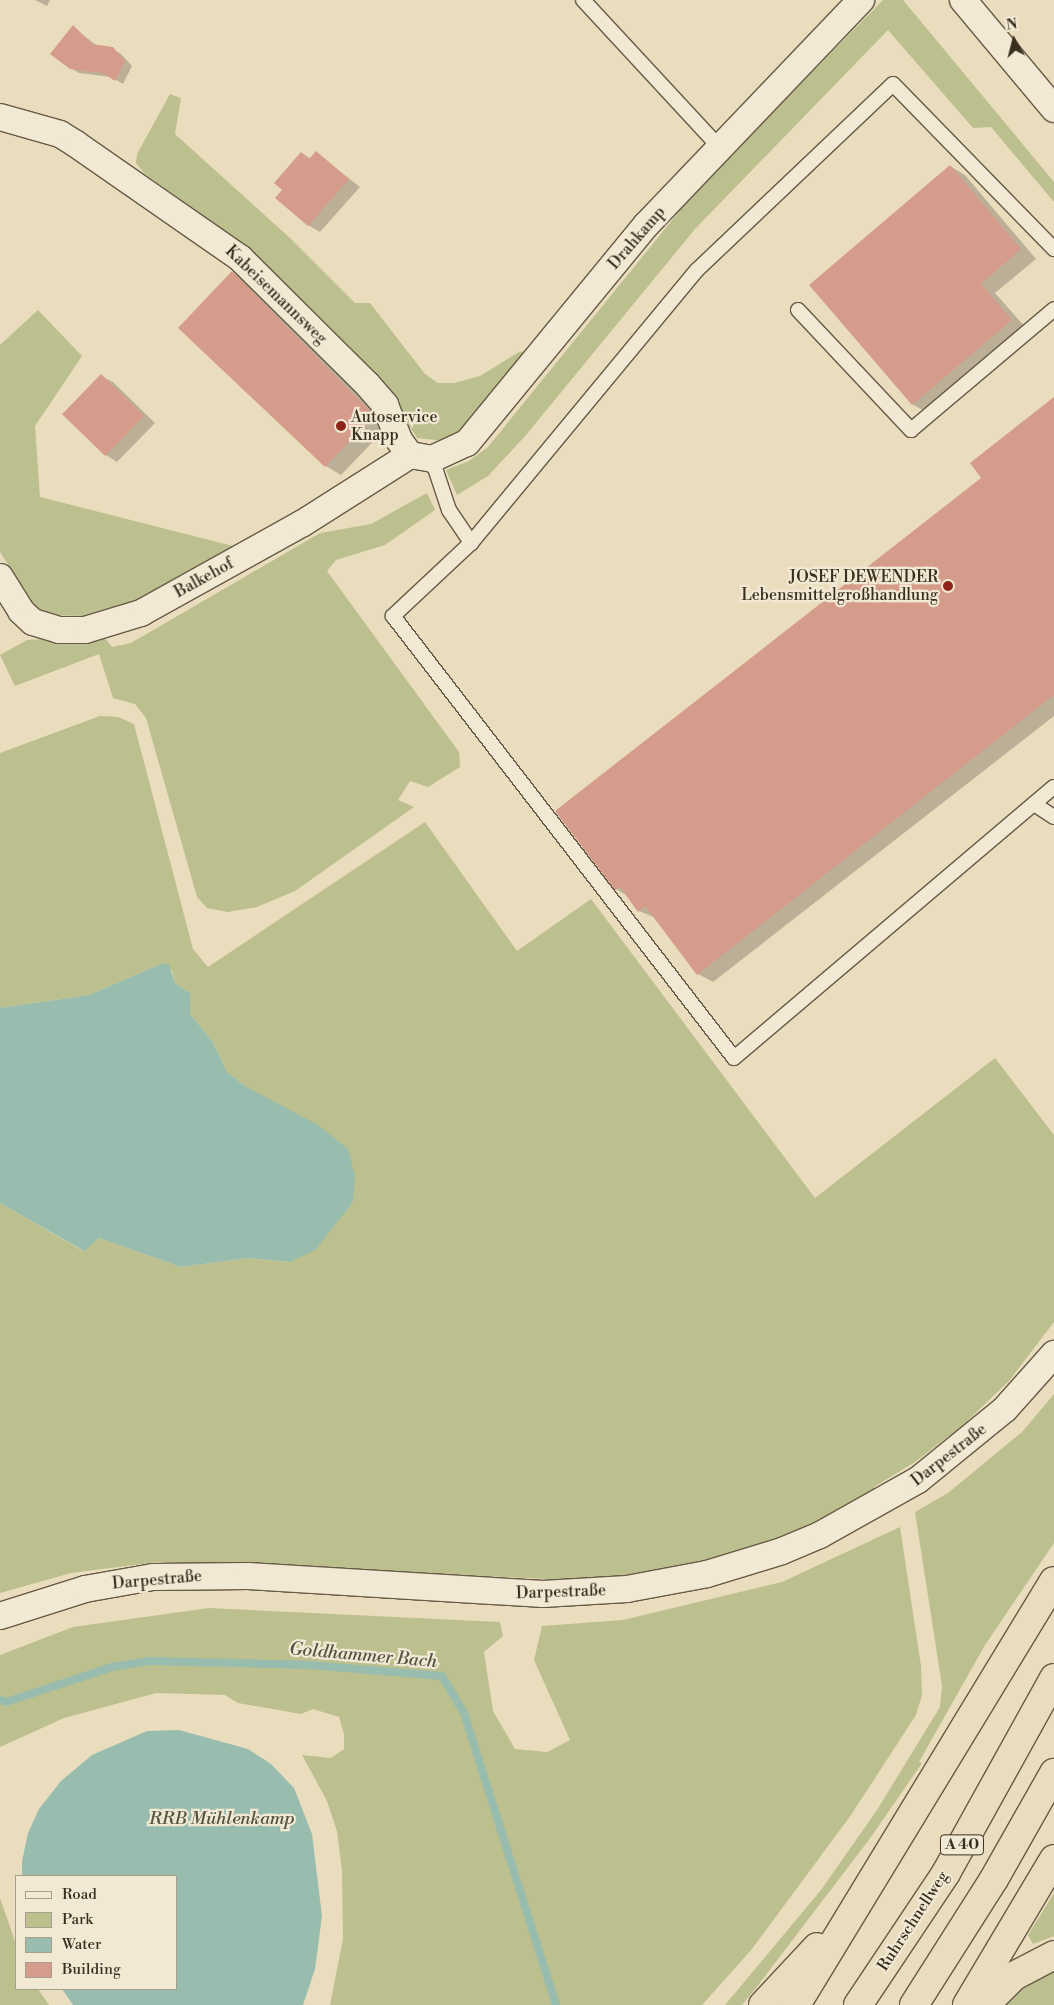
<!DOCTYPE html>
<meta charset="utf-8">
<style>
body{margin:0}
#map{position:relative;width:1054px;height:2005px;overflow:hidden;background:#eaddbd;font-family:"Libre Bodoni",serif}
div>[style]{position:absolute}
.green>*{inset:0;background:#bcbf8e}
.water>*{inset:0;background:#98bcae}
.shadow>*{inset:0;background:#0003}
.stream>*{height:8px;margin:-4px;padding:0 4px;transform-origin:4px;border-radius:4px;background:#98bcae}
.building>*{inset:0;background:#d69c8b;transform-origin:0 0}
.roads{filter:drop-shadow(1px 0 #685a46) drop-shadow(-1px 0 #685a46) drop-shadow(0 1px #685a46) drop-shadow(0 -1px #685a46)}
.service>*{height:14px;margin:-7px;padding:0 7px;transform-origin:7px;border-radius:7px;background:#f1e9d4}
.minor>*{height:26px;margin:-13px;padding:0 13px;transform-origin:13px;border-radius:13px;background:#f1e9d4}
.motorway>*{height:28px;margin:-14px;padding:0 14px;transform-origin:14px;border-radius:14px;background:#eaddbd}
.dots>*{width:14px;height:14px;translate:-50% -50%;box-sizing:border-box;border:2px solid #f1e9d4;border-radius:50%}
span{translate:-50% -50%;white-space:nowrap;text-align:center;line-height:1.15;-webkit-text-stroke:4.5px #f1e9d4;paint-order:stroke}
.shield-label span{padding:1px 4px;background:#f1e9d4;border:1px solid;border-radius:4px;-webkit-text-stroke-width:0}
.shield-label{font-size:15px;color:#3c2e1f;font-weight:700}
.street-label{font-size:16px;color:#3c2e1f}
.poi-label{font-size:16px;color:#3c2e1f}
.left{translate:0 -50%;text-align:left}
.right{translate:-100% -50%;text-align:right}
.water-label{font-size:18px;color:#535243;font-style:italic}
.legend{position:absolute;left:15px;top:1875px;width:162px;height:115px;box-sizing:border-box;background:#f1e9d4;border:1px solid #a99e8c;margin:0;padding:6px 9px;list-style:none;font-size:15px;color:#3c2e1f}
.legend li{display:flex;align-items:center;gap:10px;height:25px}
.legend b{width:25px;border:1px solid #a99e8c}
.north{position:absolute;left:989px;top:15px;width:50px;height:50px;-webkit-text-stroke:4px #f1e9d4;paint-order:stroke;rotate:352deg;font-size:14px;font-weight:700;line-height:20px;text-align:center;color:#3c2e1f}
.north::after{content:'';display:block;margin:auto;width:18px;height:22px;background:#3c2e1f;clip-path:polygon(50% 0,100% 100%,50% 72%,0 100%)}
</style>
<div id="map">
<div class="green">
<i style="clip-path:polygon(883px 0,903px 0,1054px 182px,1054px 202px,991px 127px,973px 128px,888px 30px,695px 229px,526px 435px,488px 476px,457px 495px,446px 470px,469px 461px,488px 447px,699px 187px)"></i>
<i style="clip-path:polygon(170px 94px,181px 98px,175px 134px,290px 238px,355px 303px,370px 303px,425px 374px,438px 383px,454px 383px,480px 376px,519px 352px,535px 350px,465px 429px,445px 441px,417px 438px,379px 379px,242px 243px,145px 174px,136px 163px,137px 154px)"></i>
<i style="clip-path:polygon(38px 310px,82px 356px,35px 426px,40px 497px,233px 546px,225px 560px,163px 592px,82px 616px,51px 615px,38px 611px,0 552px,0 345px)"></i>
<i style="clip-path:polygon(427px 493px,435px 510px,385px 545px,336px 560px,327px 571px,459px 752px,460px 767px,428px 787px,410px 781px,398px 800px,414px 807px,295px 891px,257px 907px,227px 912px,207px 908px,197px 897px,146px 718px,135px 704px,113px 698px,99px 654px,15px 686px,0 655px,27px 640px,103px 636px,112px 647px,131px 643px,320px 533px,371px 524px)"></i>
<i style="clip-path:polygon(100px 716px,118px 717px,134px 724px,193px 949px,208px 967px,425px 822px,517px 951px,591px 899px,815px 1198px,995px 1058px,1054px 1135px,1054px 1322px,1009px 1381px,963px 1425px,915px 1462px,874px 1487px,875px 1491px,788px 1535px,706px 1560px,635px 1574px,571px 1580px,158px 1562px,71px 1573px,0 1593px,0 1203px,83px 1251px,99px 1238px,181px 1267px,248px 1258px,290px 1262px,245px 1086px,227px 1072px,212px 1041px,190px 1014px,190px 993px,175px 983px,172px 971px,163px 963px,89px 995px,0 1008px,0 753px)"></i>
<i style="clip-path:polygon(1054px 1394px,1054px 1543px,985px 1645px,919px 1762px,922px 1763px,871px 1837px,756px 1988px,742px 2005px,725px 2005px,821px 1890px,877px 1810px,940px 1707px,942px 1686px,915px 1512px,948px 1493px,1022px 1432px)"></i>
<i style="clip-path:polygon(900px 1527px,921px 1666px,922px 1695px,916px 1715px,851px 1815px,752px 1949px,702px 2005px,330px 2005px,343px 1939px,342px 1871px,337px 1831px,327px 1801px,302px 1755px,331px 1758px,344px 1749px,344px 1734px,339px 1717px,313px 1709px,301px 1714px,238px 1703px,225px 1695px,156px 1693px,64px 1718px,0 1747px,0 1655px,73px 1627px,209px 1608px,500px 1622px,503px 1636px,484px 1652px,493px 1711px,515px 1749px,547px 1752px,570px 1740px,534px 1660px,542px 1626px,623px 1620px,782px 1582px)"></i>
<i style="clip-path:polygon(1054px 1893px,1054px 1936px,1033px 1944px,1028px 1935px)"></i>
<i style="clip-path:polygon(0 1898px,16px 1944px,16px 1989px,38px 1989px,49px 2005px,0 2005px)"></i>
<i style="clip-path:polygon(1054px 1970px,1054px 2005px,1004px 2005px,1013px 1995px)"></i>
</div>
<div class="water">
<i style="clip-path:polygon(163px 963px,169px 965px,175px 983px,190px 993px,190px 1014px,212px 1041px,227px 1072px,245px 1086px,318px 1125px,348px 1149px,355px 1176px,353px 1202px,315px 1250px,290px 1262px,248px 1258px,181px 1267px,99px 1238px,84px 1251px,0 1203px,0 1008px,89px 995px)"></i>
<i style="clip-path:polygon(179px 1730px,248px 1749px,271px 1764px,294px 1788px,312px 1834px,322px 1916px,315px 1969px,303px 2005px,73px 2005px,62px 1989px,176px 1989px,176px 1876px,22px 1876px,22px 1861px,28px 1833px,39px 1809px,61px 1781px,92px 1755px,147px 1731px)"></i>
</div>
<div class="shadow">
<i style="clip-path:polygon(35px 0,50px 0,47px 6px)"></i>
<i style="clip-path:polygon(73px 27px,96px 45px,120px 53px,132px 66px,123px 84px,111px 77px,79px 73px,71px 68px)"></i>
<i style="clip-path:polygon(302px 153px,311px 159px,316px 153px,360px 187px,320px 232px,308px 225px,284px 190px)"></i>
<i style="clip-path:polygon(950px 166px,965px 175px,1036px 259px,995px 293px,1027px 329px,928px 413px,912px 404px)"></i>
<i style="clip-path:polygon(232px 272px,247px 281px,371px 404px,388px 426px,341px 475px,326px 466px)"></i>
<i style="clip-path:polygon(101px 376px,113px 382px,155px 423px,117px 462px,106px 455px)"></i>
<i style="clip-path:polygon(1054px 399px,1054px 716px,713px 982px,698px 974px,656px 918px,639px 911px,628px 896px,616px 889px)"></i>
</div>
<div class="stream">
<i style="left:0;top:1700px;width:6px;rotate:18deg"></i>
<i style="left:6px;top:1702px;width:112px;rotate:-18.3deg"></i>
<i style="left:112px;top:1667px;width:38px;rotate:-9deg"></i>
<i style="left:150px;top:1661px;width:159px;rotate:1.4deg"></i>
<i style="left:309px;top:1665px;width:133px;rotate:4.7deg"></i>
<i style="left:442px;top:1676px;width:43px;rotate:59.3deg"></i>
<i style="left:464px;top:1713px;width:306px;rotate:72.5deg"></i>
</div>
<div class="building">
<i style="clip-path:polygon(73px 25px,92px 44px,113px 47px,125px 61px,115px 81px,102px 73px,70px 69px,50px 54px)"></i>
<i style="clip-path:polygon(316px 151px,349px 179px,308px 226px,275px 198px,282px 190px,274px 183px,301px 152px,309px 159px)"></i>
<i style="clip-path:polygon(950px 165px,1021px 249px,981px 284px,1012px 320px,912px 405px,809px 285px)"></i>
<i style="clip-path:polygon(232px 271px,372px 413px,373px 416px,325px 467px,178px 328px)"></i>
<i style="left:101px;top:374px;width:60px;height:56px;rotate:44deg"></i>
<i style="clip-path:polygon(1054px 397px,1054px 695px,697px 975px,645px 906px,638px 912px,620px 887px,615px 890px,555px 811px,981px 478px,970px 463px)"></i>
</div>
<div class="roads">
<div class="service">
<i style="left:583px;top:0;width:202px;rotate:47.2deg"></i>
<i style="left:798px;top:310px;width:165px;rotate:46.7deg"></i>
<i style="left:911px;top:430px;width:187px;rotate:-40.2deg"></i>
<i style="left:432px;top:459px;width:54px;rotate:71.6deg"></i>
<i style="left:449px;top:510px;width:40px;rotate:56deg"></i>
<i style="left:471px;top:543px;width:354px;rotate:-50.4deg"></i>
<i style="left:697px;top:270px;width:270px;rotate:-43.5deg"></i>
<i style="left:893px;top:84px;width:231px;rotate:45.7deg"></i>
<i style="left:471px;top:543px;width:107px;rotate:136.9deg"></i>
<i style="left:393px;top:616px;width:558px;rotate:52.35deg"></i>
<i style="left:734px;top:1058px;width:419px;rotate:-40.3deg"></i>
<i style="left:1034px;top:804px;width:24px;rotate:33deg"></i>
</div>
<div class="minor">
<i style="left:963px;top:0;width:142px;rotate:50.1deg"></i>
<i style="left:0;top:117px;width:62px;rotate:15.8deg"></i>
<i style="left:60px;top:134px;width:19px;rotate:32deg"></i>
<i style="left:76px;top:144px;width:200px;rotate:34.8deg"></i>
<i style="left:240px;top:258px;width:179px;rotate:44.8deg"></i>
<i style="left:367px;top:384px;width:28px;rotate:49deg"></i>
<i style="left:385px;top:405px;width:38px;rotate:68deg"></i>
<i style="left:399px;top:440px;width:19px;rotate:54deg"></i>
<i style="left:410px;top:455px;width:22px;rotate:10deg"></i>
<i style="left:432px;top:459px;width:38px;rotate:-25deg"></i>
<i style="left:467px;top:443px;width:283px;rotate:-50.6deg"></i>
<i style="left:647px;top:224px;width:310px;rotate:-46.3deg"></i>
<i style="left:0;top:577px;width:40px;rotate:58deg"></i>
<i style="left:21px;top:611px;width:16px;rotate:43deg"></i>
<i style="left:33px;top:622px;width:27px;rotate:17deg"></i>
<i style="left:59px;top:630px;width:26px"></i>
<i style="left:85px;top:630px;width:59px;rotate:-16.9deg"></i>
<i style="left:141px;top:613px;width:185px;rotate:-29.1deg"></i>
<i style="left:303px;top:523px;width:127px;rotate:-32.4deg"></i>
<i style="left:0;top:1616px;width:89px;rotate:-17.6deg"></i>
<i style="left:85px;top:1589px;width:69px;rotate:-10deg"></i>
<i style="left:153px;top:1577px;width:95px;rotate:-0.6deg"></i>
<i style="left:248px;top:1576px;width:296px;rotate:3.5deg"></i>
<i style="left:543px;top:1594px;width:84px;rotate:-3.4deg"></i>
<i style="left:627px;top:1589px;width:81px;rotate:-10.6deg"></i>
<i style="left:707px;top:1574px;width:78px;rotate:-17deg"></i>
<i style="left:782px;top:1551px;width:41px;rotate:-22.8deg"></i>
<i style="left:820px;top:1535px;width:112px;rotate:-29.3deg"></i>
<i style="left:918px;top:1480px;width:112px;rotate:-39.2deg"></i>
<i style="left:1005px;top:1409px;width:74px;rotate:-48.3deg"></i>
</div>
<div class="motorway">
<i style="left:763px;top:2005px;width:79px;rotate:-47deg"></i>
<i style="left:796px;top:2005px;width:496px;rotate:-58.7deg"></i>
<i style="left:858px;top:2005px;width:159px;rotate:-56.3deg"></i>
<i style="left:946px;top:1873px;width:223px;rotate:-61deg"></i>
<i style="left:914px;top:2005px;width:149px;rotate:-57.6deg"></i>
<i style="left:994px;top:1879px;width:122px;rotate:-60.5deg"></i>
<i style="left:967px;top:2005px;width:170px;rotate:-59.2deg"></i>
<i style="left:985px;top:2005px;width:41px;rotate:-45deg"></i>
<i style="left:1014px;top:1976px;width:45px;rotate:-27.7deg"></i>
</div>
</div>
<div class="dots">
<i style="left:341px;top:426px;background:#8f2418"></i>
<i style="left:948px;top:586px;background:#8f2418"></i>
</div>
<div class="shield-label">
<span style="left:962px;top:1845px">A 40</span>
</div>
<div class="street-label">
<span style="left:637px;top:238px;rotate:-49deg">Drahkamp</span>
<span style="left:276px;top:295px;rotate:44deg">Kabeisemannsweg</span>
<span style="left:204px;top:578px;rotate:-29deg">Balkehof</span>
<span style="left:949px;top:1455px;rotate:-38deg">Darpestraße</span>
<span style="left:157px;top:1580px;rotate:-5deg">Darpestraße</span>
<span style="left:561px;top:1592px;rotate:-2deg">Darpestraße</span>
<span style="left:913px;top:1921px;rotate:-57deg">Ruhrschnellweg</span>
</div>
<div class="poi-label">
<span class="left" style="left:351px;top:426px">Autoservice<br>Knapp</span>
<span class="right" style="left:938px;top:586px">JOSEF DEWENDER<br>Lebensmittelgroßhandlung</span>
</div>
<div class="water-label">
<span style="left:363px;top:1656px;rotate:5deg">Goldhammer Bach</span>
<span style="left:222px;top:1819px">RRB Mühlenkamp</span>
</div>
<ul class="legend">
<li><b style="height:6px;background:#f1e9d4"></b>Road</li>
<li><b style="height:14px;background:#bcbf8e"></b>Park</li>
<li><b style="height:14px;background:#98bcae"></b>Water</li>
<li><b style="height:14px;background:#d69c8b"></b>Building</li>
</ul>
<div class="north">N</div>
</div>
